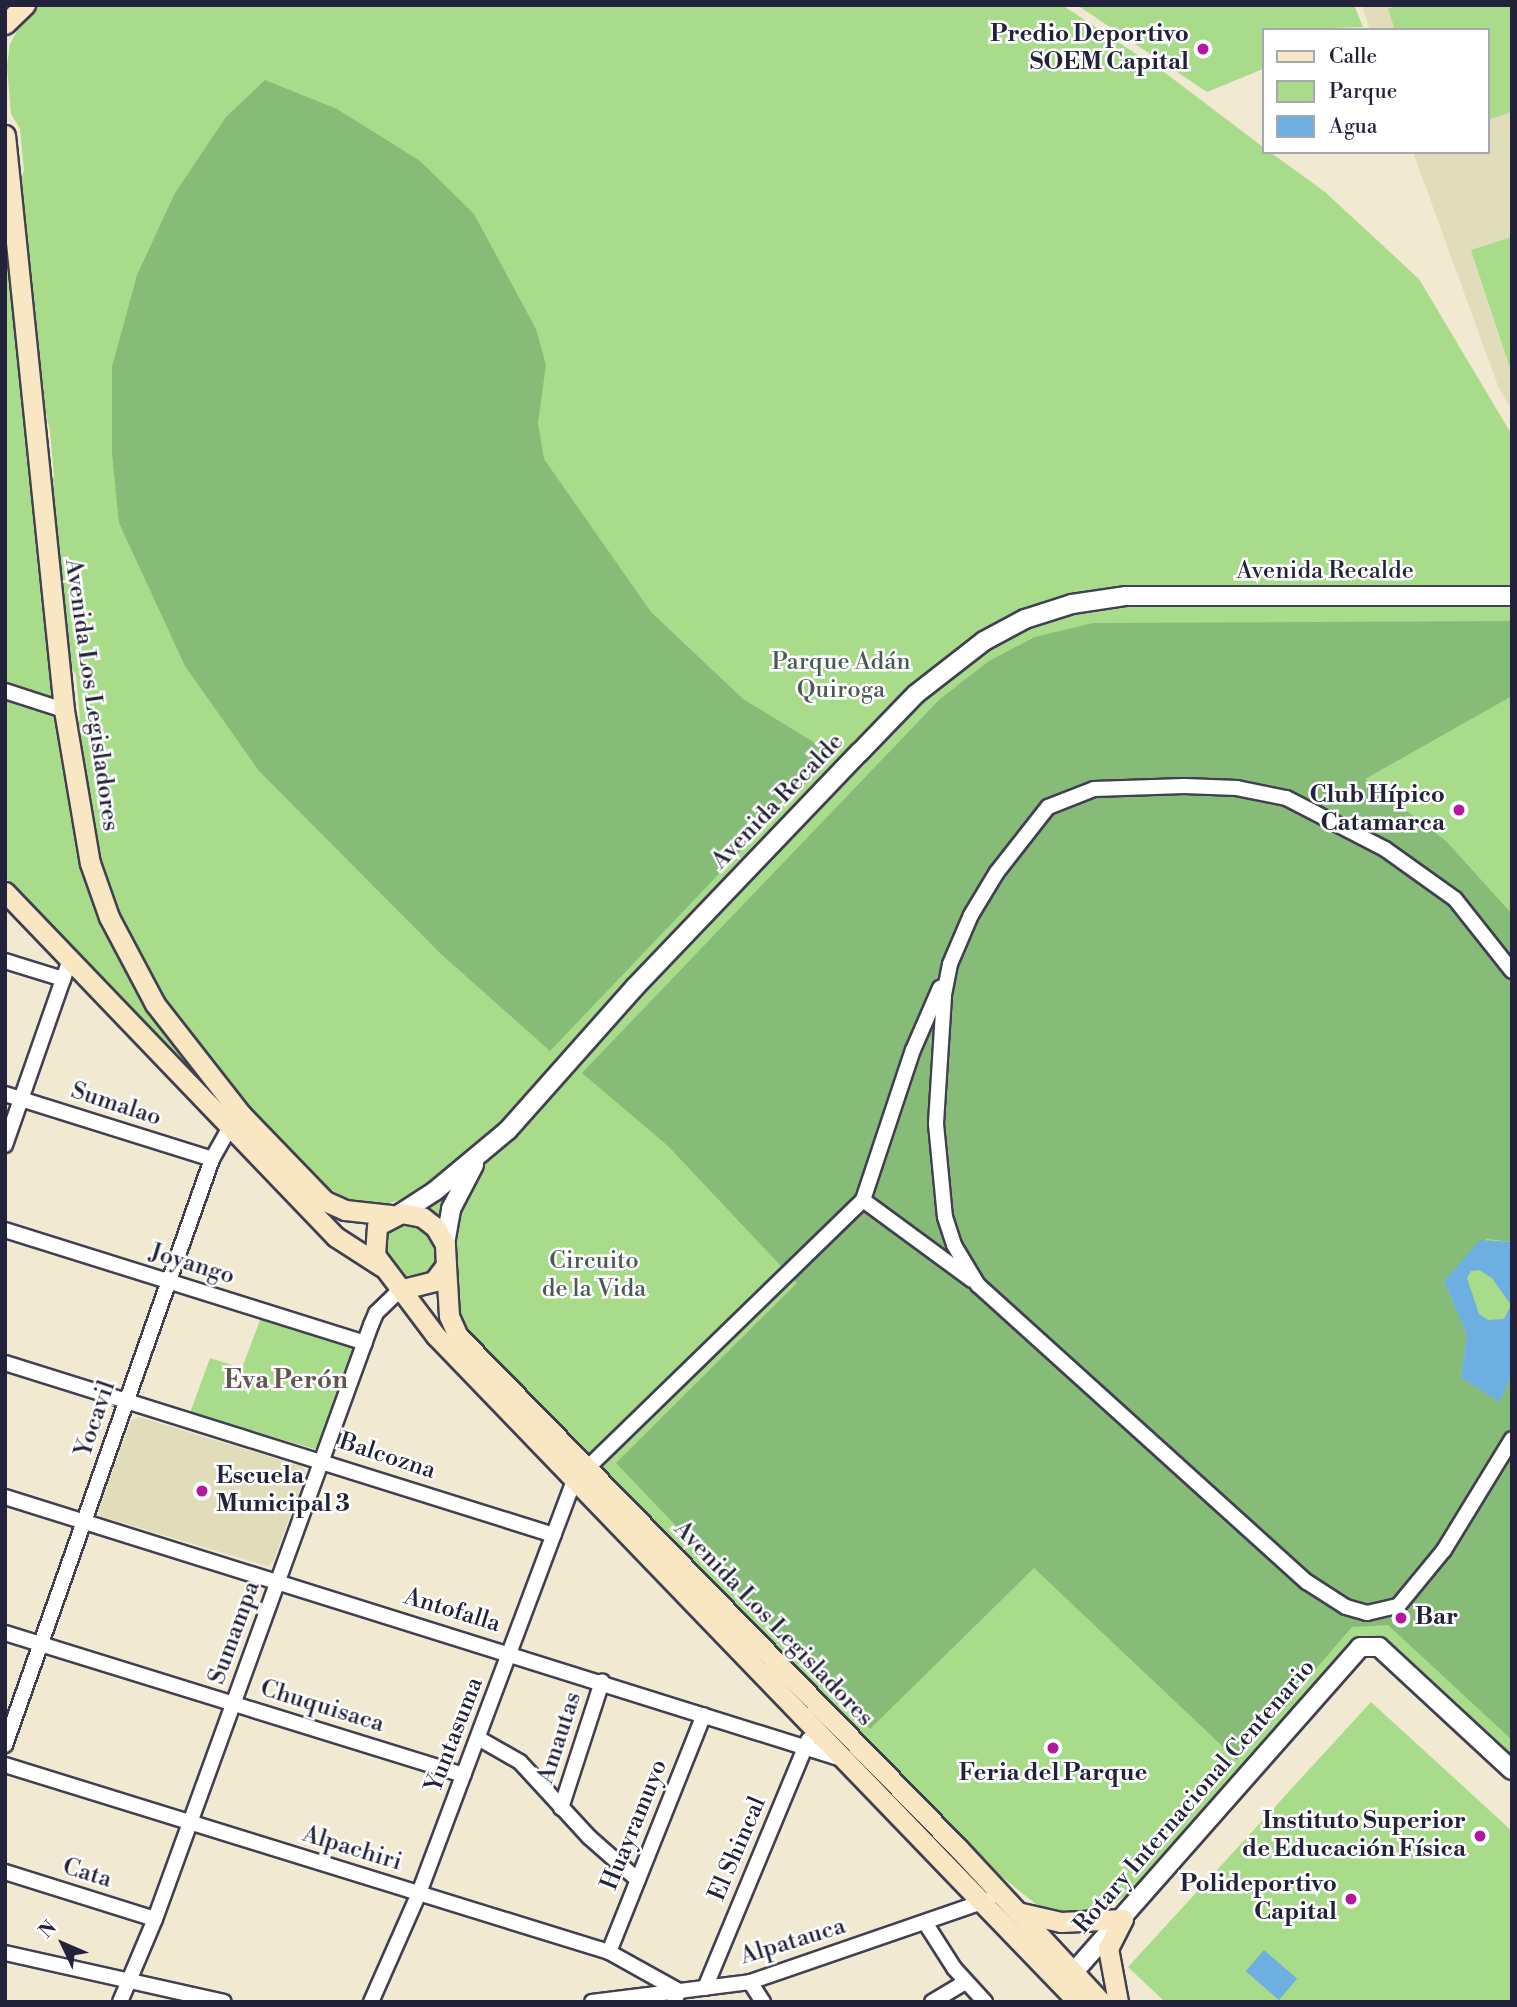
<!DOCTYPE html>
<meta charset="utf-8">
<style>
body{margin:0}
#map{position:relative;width:1517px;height:2007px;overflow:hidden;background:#f1e9d1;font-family:"Libre Bodoni",serif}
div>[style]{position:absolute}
.built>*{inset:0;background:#e1dcba}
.green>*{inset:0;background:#a8dc8b}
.forest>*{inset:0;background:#86bc77}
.water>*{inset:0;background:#6dafe1;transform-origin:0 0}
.roads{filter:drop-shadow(2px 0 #414052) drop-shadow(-2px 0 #414052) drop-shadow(0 2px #414052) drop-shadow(0 -2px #414052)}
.minor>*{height:14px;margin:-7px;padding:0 7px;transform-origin:7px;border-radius:7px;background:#fff}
.tertiary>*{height:18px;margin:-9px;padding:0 9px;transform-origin:9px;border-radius:9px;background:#fff}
.secondary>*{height:19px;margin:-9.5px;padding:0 9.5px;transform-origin:9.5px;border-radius:9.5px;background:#f9e7c3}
.dots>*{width:19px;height:19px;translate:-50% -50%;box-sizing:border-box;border:4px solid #fff;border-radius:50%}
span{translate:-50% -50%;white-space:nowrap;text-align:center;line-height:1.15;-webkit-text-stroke:5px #fff;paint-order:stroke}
.poi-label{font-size:24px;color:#22223b;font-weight:700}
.right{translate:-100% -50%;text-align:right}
.left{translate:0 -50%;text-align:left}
.street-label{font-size:24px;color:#22223b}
.park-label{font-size:24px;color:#4a5a53}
.neighbourhood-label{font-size:26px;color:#665453;font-weight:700}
.frame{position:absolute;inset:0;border:7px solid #22223b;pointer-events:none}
.legend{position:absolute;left:1262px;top:28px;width:228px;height:126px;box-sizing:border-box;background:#fff;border:2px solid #a7a7b1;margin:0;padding:9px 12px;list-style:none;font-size:21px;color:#22223b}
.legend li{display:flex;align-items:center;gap:14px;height:35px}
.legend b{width:35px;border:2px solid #a7a7b1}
.north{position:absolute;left:28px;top:1909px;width:70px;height:70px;-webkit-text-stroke:5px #fff;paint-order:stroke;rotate:314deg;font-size:19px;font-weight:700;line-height:28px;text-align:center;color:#22223b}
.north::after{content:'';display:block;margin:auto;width:24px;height:32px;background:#22223b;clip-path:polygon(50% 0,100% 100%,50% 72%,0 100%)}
</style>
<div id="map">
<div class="built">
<i style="clip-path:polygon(1362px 5px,1512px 5px,1512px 411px,1498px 386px,1413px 152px,1487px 152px,1487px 30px,1370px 30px)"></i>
<i style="clip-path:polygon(139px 1417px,303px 1467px,306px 1473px,273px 1562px,267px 1566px,100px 1516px,98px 1510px,131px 1421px)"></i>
</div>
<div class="green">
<i style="clip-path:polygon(41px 5px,1062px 5px,1168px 75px,1263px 147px,1263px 152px,1270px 152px,1325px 192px,1419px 279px,1512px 435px,1512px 1754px,1389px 1640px,1364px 1636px,1345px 1648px,1132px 1892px,1096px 1914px,1046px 1912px,978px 1858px,470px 1337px,458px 1310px,456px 1235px,413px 1196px,379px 1206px,351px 1202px,321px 1183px,247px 1109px,165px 1006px,112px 903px,92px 835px,74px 733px,80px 719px,76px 674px,67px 663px,50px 490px,54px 476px,50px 431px,40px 385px,19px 186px,24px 170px,20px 129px,11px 114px,7px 66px,10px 44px,20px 25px)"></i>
<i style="clip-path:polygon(1077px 5px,1354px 5px,1363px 27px,1263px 30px,1263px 69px,1207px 92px)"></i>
<i style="clip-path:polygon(1400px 5px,1512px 5px,1512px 112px,1487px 120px,1487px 30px,1395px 30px,1388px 9px)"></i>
<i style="clip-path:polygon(5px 185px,58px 727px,71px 810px,84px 865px,124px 965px,179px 1051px,225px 1109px,19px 896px,5px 876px)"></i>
<i style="clip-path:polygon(1512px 237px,1512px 374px,1471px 250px)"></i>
<i style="clip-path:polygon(401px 1222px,417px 1225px,436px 1244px,438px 1261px,430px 1272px,405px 1276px,386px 1259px,381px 1238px,390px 1225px)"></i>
<i style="clip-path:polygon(262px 1315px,353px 1345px,354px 1356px,324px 1440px,315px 1449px,190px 1413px,210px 1358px,242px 1368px)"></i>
<i style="clip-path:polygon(1371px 1702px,1512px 1831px,1512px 2002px,1165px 2002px,1128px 1967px)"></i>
</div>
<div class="forest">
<i style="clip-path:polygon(265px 80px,337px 109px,420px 161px,474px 214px,536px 329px,546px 365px,538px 423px,544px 459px,651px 612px,743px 699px,833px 754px,550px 1051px,441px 954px,259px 771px,185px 666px,119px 523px,112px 453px,112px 367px,137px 275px,175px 193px,226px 117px)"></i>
<i style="clip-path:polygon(1512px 621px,1512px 696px,1365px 779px,1446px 841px,1512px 914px,1512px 1242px,1487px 1239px,1444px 1281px,1467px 1335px,1461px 1378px,1500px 1401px,1512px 1374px,1512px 1740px,1388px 1625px,1352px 1627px,1237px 1760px,1034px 1568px,870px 1729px,616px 1463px,797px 1283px,668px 1146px,582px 1073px,940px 699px,989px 661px,1035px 637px,1093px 623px)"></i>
</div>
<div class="water">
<i style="clip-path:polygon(evenodd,1480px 1240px,1512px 1242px,1512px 1374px,1500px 1402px,1461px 1378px,1467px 1335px,1444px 1281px,1480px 1240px,1479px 1270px,1492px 1278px,1511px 1305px,1504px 1319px,1488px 1320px,1479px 1314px,1467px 1278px,1471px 1271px,1479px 1270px)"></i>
<i style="left:1264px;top:1950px;width:44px;height:28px;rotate:41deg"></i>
</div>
<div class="roads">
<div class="minor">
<i style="left:5px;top:691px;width:62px;rotate:17.9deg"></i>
<i style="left:5px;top:961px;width:61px;rotate:17.2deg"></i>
<i style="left:1512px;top:971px;width:92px;rotate:-128.4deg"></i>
<i style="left:1455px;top:899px;width:86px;rotate:-144.5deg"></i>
<i style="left:1385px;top:849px;width:111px;rotate:-152.7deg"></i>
<i style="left:1286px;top:798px;width:50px;rotate:-168.5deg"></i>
<i style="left:1237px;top:788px;width:53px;rotate:-177.8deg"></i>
<i style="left:1184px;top:786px;width:90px;rotate:178.1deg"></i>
<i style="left:1094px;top:789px;width:49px;rotate:158.6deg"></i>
<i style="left:1048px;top:807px;width:83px;rotate:128.1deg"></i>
<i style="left:997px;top:872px;width:50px;rotate:121.2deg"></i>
<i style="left:971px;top:915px;width:53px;rotate:113.2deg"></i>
<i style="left:950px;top:964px;width:33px;rotate:101deg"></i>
<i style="left:944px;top:996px;width:128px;rotate:93.6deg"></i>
<i style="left:936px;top:1124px;width:93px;rotate:84.5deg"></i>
<i style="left:945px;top:1217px;width:29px;rotate:72deg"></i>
<i style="left:954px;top:1245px;width:47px;rotate:59deg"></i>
<i style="left:978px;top:1285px;width:443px;rotate:42.1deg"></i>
<i style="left:1307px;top:1582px;width:46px;rotate:32.7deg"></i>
<i style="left:1346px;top:1607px;width:22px;rotate:16deg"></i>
<i style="left:1367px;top:1613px;width:32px;rotate:-13deg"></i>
<i style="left:1398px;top:1606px;width:72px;rotate:-50.6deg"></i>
<i style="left:1444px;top:1550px;width:130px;rotate:-58.5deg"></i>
<i style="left:5px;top:1094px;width:217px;rotate:17.4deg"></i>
<i style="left:5px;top:1145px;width:194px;rotate:-70.7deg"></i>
<i style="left:863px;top:1200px;width:135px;rotate:36.3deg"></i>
<i style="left:5px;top:1230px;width:377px;rotate:17.4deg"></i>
<i style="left:5px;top:1363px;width:575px;rotate:17.4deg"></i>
<i style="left:5px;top:1497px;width:877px;rotate:17.38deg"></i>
<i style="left:5px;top:1633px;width:480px;rotate:17.2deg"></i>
<i style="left:478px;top:1738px;width:48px;rotate:29.7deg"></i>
<i style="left:520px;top:1762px;width:102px;rotate:47.4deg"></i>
<i style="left:589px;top:1837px;width:65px;rotate:41.3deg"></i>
<i style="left:5px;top:1745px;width:621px;rotate:-70.54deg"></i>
<i style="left:212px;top:1159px;width:45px;rotate:-60.6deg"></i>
<i style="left:5px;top:1765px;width:632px;rotate:17.2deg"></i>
<i style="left:609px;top:1952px;width:80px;rotate:29.1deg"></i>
<i style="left:679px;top:1991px;width:12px;rotate:114deg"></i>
<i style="left:561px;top:1808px;width:133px;rotate:-72deg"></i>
<i style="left:5px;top:1872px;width:157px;rotate:17.4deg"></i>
<i style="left:926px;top:1924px;width:52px;rotate:57.5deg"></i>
<i style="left:954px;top:1968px;width:46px;rotate:47.6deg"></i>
<i style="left:609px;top:1952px;width:255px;rotate:-68.2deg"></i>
<i style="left:5px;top:1953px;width:224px;rotate:12.6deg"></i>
<i style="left:750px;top:1982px;width:24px;rotate:57deg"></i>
<i style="left:705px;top:1988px;width:269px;rotate:-67.4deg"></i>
<i style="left:120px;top:2002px;width:90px;rotate:-67.1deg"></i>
<i style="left:155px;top:1919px;width:632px;rotate:-70.02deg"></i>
<i style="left:371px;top:1325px;width:13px;rotate:-67deg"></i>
<i style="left:376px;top:1313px;width:36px;rotate:-44deg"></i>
<i style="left:371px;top:2002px;width:119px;rotate:-66.2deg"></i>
<i style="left:419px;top:1893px;width:440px;rotate:-69.4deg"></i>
<i style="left:574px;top:1481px;width:403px;rotate:-44.2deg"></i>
<i style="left:863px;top:1200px;width:158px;rotate:-71.6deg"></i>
<i style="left:913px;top:1050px;width:68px;rotate:-66.5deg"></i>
<i style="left:592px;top:2002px;width:159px;rotate:-7.2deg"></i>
<i style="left:750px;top:1982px;width:252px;rotate:-19deg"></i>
<i style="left:932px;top:2002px;width:39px;rotate:-31deg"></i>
</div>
<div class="tertiary">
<i style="left:401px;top:1213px;width:40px;rotate:-32.9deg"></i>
<i style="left:435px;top:1191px;width:95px;rotate:-39.9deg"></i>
<i style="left:508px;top:1130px;width:191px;rotate:-48.4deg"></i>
<i style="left:635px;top:987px;width:324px;rotate:-46.3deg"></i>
<i style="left:859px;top:753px;width:82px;rotate:-46deg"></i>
<i style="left:916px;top:694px;width:86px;rotate:-37.9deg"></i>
<i style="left:984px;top:641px;width:47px;rotate:-28.2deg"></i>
<i style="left:1025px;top:619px;width:49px;rotate:-17.7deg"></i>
<i style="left:1072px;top:604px;width:55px;rotate:-8.4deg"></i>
<i style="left:1126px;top:596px;width:386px"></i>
<i style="left:445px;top:1244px;width:36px;rotate:-80deg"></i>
<i style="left:451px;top:1209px;width:50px;rotate:-62.4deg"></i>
<i style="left:1065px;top:1982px;width:446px;rotate:-48.6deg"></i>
<i style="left:1360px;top:1647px;width:19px"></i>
<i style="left:1379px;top:1647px;width:181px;rotate:42.8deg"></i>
</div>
<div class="secondary">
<i style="left:5px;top:24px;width:28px;rotate:-44deg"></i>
<i style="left:5px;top:135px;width:578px;rotate:84.14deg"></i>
<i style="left:64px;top:710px;width:155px;rotate:80.4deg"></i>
<i style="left:90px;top:863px;width:57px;rotate:70.6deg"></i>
<i style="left:109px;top:917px;width:98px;rotate:62.1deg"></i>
<i style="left:155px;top:1004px;width:140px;rotate:52deg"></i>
<i style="left:241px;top:1114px;width:121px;rotate:46deg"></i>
<i style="left:325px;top:1201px;width:22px;rotate:24deg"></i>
<i style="left:345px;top:1210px;width:46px;rotate:6.2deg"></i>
<i style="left:5px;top:892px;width:478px;rotate:46.2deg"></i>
<i style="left:336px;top:1237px;width:54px;rotate:32.8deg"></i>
<i style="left:446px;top:1265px;width:51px;rotate:86.6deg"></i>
<i style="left:449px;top:1316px;width:22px;rotate:66deg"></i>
<i style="left:458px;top:1336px;width:716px;rotate:45.68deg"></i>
<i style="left:958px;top:1848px;width:210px;rotate:47.1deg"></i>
<i style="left:403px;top:1289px;width:32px;rotate:-14deg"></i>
<i style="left:434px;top:1281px;width:20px;rotate:-53deg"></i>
<i style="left:446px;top:1265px;width:21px;rotate:-93deg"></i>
<i style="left:445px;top:1244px;width:20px;rotate:-120deg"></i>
<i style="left:435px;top:1227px;width:16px;rotate:-142deg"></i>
<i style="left:422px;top:1217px;width:21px;rotate:-169deg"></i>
<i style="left:401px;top:1213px;width:27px;rotate:152deg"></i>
<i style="left:377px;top:1226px;width:29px;rotate:94deg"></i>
<i style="left:375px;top:1255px;width:101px;rotate:53deg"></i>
<i style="left:436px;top:1336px;width:925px;rotate:46.05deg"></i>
<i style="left:1017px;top:1912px;width:45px;rotate:12.8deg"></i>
<i style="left:1061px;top:1922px;width:62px;rotate:-2.8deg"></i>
<i style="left:1123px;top:1919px;width:33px;rotate:117deg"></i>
<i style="left:1108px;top:1948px;width:55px;rotate:79.5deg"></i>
</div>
</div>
<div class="dots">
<i style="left:1203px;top:49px;background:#b5179e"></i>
<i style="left:1459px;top:810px;background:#b5179e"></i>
<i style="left:202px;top:1491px;background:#b5179e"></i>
<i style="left:1401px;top:1618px;background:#b5179e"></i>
<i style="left:1053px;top:1748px;background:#b5179e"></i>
<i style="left:1480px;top:1836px;background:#b5179e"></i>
<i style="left:1351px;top:1899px;background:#b5179e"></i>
</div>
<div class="poi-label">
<span class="right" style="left:1189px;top:49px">Predio Deportivo<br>SOEM Capital</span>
<span class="right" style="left:1445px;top:810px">Club Hípico<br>Catamarca</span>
<span class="left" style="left:216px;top:1491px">Escuela<br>Municipal 3</span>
<span class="left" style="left:1415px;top:1618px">Bar</span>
<span style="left:1053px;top:1774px">Feria del Parque</span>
<span class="right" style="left:1466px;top:1836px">Instituto Superior<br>de Educación Física</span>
<span class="right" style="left:1337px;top:1899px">Polideportivo<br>Capital</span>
</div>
<div class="street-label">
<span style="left:1325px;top:572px">Avenida Recalde</span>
<span style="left:91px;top:695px;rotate:82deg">Avenida Los Legisladores</span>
<span style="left:778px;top:802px;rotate:-46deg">Avenida Recalde</span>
<span style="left:116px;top:1105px;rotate:18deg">Sumalao</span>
<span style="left:192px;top:1265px;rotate:17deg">Joyango</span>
<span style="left:96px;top:1419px;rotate:-71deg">Yocavil</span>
<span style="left:387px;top:1457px;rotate:18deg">Balcozna</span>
<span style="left:452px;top:1611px;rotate:17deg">Antofalla</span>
<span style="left:773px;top:1624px;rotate:46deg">Avenida Los Legisladores</span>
<span style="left:235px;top:1633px;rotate:-70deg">Sumampa</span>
<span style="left:322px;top:1707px;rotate:17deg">Chuquisaca</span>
<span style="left:455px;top:1735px;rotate:-69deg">Yuntasuma</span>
<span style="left:560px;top:1738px;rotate:-72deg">Amautas</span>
<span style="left:1195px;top:1797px;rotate:-49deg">Rotary Internacional Centenario</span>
<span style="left:635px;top:1825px;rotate:-68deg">Huayramuyo</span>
<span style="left:352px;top:1849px;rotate:17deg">Alpachiri</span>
<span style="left:738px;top:1849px;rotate:-67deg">El Shincal</span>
<span style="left:87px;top:1874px;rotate:17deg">Cata</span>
<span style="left:793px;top:1942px;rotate:-17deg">Alpatauca</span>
</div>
<div class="park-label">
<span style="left:841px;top:677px">Parque Adán<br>Quiroga</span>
<span style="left:594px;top:1276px">Circuito<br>de la Vida</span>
</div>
<div class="neighbourhood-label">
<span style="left:286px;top:1381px">Eva Perón</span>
</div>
<div class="frame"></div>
<ul class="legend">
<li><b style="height:9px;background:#f9e7c3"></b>Calle</li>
<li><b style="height:19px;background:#a8dc8b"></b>Parque</li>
<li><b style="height:19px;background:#6dafe1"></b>Agua</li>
</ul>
<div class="north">N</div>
</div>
